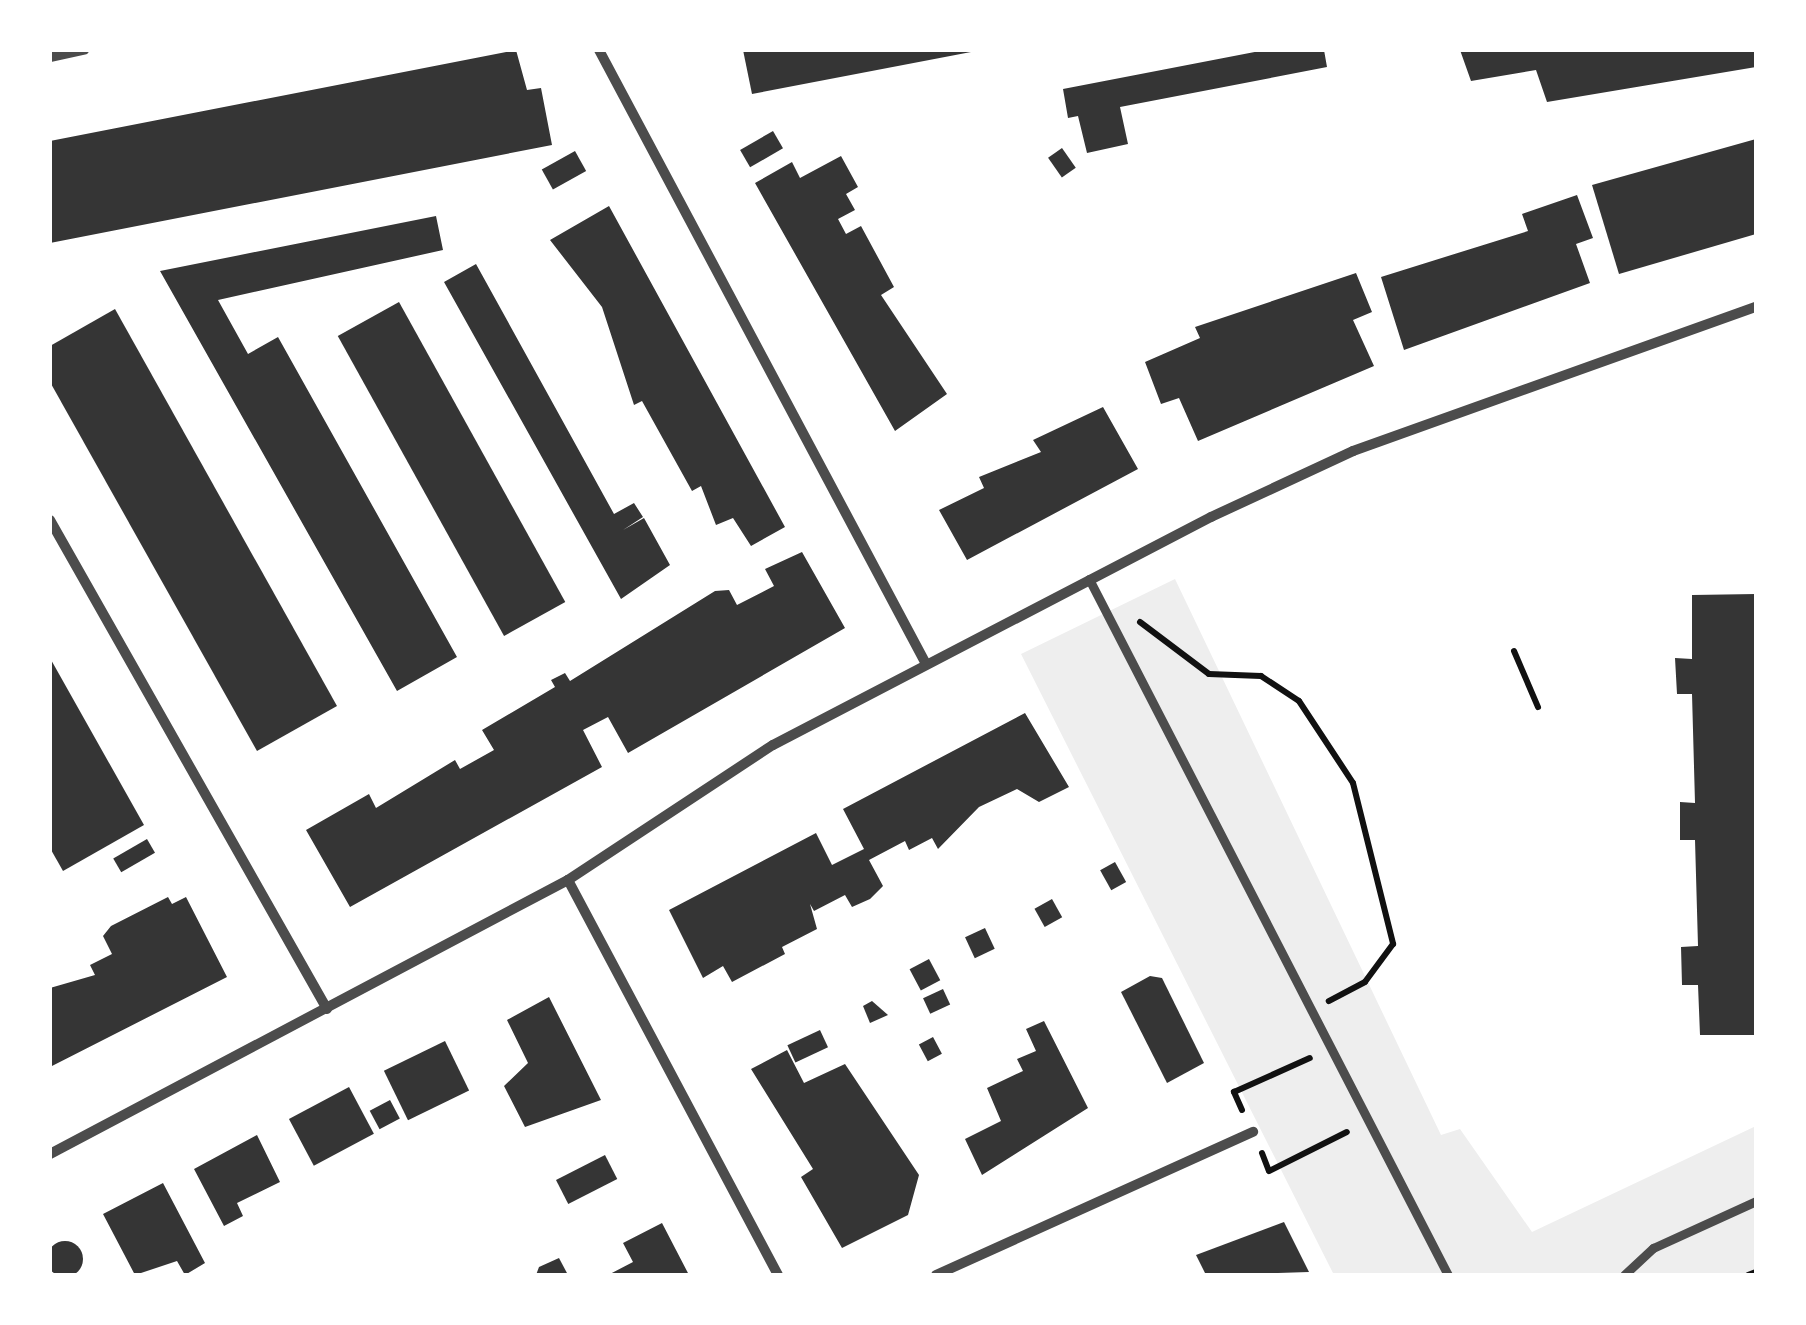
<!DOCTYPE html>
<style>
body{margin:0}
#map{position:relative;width:1806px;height:1325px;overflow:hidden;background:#fff;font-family:Figtree,sans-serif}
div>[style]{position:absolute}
.green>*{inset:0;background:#eee}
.building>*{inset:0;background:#353535;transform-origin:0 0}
.round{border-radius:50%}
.path>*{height:6px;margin:-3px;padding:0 3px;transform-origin:3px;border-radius:3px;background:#111}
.pedestrian>*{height:9px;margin:-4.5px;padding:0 4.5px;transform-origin:4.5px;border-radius:4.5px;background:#4c4c4c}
.minor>*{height:10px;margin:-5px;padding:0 5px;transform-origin:5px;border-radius:5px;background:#4c4c4c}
span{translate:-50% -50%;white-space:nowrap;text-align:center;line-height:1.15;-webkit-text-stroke:9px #fff;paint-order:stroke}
.frame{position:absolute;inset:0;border:52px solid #fff;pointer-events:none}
</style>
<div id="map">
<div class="green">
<i style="clip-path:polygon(1175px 579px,1441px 1135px,1460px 1129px,1532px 1232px,1756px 1126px,1756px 1275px,1334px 1275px,1021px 654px)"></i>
</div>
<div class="building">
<i style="clip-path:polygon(516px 50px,527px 90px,541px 88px,552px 145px,50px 243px,50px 141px)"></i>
<i style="clip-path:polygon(743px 50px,971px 50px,971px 52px,752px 94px)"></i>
<i style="clip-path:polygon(1265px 50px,1324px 50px,1327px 67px,1120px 107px,1128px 144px,1087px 153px,1078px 116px,1068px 118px,1063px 89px)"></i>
<i style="clip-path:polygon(1460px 50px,1756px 50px,1756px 67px,1547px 102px,1536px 70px,1471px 81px)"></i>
<i style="left:773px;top:131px;width:20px;height:38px;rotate:60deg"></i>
<i style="clip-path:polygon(1756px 139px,1756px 234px,1619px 274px,1592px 185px)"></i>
<i style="left:1062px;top:148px;width:24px;height:17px;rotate:55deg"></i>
<i style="left:575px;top:151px;width:23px;height:38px;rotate:61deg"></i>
<i style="clip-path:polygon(841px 156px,858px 187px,846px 194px,855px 210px,838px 219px,846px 234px,861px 226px,894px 287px,881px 295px,947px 394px,895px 431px,755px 183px,792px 162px,800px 178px)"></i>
<i style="clip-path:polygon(1577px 195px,1593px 238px,1576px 244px,1590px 283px,1404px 350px,1381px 277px,1528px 231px,1522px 214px)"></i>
<i style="clip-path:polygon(609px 206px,785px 527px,751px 546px,733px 518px,716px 525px,701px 486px,692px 491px,642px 401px,634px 405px,602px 307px,550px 240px)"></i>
<i style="clip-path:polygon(436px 216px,443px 250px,218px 300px,248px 354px,278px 337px,457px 657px,397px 691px,160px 271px)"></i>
<i style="clip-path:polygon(476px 264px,614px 514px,634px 503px,643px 517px,623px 530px,644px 518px,670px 565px,621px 599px,444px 282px)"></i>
<i style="clip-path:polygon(1356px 273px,1372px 312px,1353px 320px,1374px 366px,1198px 441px,1179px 398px,1161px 404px,1145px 362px,1200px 338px,1195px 327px)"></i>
<i style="left:399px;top:302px;width:343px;height:70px;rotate:61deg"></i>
<i style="clip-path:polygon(115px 309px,337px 706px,257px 751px,50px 382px,50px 346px)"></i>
<i style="clip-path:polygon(1103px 407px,1138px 469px,967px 560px,939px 510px,984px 488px,979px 477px,1041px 452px,1033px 440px)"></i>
<i style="clip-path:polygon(802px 552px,845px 628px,628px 753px,608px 717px,583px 730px,602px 767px,350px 907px,306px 830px,369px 794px,376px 808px,455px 760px,460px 769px,494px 750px,482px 730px,555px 687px,551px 680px,565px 673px,570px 681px,715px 591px,729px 590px,737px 605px,774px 586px,765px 569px)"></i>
<i style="clip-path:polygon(1756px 594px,1756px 1035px,1700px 1035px,1698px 985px,1682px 985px,1681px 947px,1698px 946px,1695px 840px,1680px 840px,1680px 802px,1695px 803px,1692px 694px,1677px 694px,1675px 658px,1692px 659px,1692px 595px)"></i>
<i style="clip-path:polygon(50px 658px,144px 825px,63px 871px,50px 848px)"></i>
<i style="clip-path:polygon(1025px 713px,1069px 787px,1039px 802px,1017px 789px,979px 807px,938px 849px,932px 838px,909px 850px,905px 841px,869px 860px,883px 886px,870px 899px,852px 907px,845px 895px,814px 911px,810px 904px,817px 929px,782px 947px,785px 954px,732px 982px,723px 966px,703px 978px,669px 910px,816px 833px,832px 865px,864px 849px,843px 809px)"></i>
<i style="left:147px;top:839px;width:16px;height:39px;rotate:60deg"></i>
<i style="left:1115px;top:862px;width:23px;height:17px;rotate:61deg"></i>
<i style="clip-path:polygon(168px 897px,172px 904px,186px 897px,227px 977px,50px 1067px,50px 988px,95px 975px,90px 965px,112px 954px,103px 936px,111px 926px)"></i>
<i style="left:1052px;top:899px;width:21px;height:20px;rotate:61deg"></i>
<i style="left:985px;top:928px;width:23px;height:22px;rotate:65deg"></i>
<i style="left:929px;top:959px;width:24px;height:22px;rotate:62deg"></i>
<i style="clip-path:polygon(1150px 976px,1162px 978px,1204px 1063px,1167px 1083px,1121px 992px)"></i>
<i style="left:943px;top:989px;width:17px;height:22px;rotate:65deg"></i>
<i style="clip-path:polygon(549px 997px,601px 1100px,525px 1127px,504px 1086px,528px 1063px,507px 1020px)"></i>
<i style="clip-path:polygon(872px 1001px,888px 1015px,870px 1023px,863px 1006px)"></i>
<i style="clip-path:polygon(1044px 1021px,1088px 1108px,982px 1175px,965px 1139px,1001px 1121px,987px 1088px,1023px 1071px,1017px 1059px,1036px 1051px,1026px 1029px)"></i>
<i style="left:820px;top:1030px;width:19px;height:36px;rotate:65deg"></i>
<i style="left:933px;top:1037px;width:19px;height:16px;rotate:62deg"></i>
<i style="left:445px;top:1041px;width:55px;height:68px;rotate:64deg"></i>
<i style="clip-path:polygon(787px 1050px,804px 1083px,845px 1064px,919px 1175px,908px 1215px,842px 1248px,801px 1177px,813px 1169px,751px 1069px)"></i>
<i style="left:349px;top:1087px;width:53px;height:68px;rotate:62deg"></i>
<i style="left:390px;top:1100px;width:21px;height:23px;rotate:62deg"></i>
<i style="clip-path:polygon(257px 1135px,280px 1182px,237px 1203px,243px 1216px,224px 1226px,194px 1169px)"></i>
<i style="left:605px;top:1155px;width:27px;height:55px;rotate:63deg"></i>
<i style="clip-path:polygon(163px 1183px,205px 1263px,185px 1275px,177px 1261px,135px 1275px,103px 1214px)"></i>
<i style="clip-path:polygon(1284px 1222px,1309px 1272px,1206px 1275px,1196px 1255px)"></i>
<i style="clip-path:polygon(662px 1223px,689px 1275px,608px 1275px,633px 1262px,623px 1243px)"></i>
<i class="round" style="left:47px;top:1241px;width:36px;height:36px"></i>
<i style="clip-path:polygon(559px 1258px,568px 1275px,536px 1275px,539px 1267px)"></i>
</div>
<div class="path">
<i style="left:1140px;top:622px;width:86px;rotate:37deg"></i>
<i style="left:1209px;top:674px;width:52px;rotate:2.2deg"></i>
<i style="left:1261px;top:676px;width:45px;rotate:33.3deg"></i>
<i style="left:1299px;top:701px;width:98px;rotate:56.6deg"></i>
<i style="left:1353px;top:783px;width:166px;rotate:76deg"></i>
<i style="left:1393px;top:944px;width:47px;rotate:126.4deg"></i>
<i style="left:1365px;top:982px;width:41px;rotate:152.2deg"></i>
<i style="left:1514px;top:651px;width:61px;rotate:66.8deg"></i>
<i style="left:1242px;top:1110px;width:20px;rotate:-114deg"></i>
<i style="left:1234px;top:1092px;width:83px;rotate:-24.1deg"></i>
<i style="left:1262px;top:1153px;width:19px;rotate:69deg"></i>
<i style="left:1269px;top:1171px;width:87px;rotate:-26.6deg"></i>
<i style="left:1748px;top:1275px;width:9px;rotate:-21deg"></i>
</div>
<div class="pedestrian">
<i style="left:1089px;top:579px;width:783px;rotate:62.72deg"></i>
<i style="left:1624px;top:1275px;width:40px;rotate:-43deg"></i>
<i style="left:1653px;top:1248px;width:113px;rotate:-24.5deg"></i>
</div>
<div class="minor">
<i style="left:599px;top:50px;width:693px;rotate:61.96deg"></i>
<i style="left:50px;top:57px;width:35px;rotate:-12deg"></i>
<i style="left:50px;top:520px;width:562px;rotate:60.47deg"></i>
<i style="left:568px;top:880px;width:447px;rotate:62deg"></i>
<i style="left:50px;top:1154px;width:586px;rotate:-27.88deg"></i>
<i style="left:568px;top:880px;width:245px;rotate:-33.4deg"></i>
<i style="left:773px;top:745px;width:494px;rotate:-27.5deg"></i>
<i style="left:1211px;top:517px;width:157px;rotate:-24.9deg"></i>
<i style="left:1353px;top:451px;width:428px;rotate:-19.7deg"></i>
<i style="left:936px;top:1275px;width:348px;rotate:-24.3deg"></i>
</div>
<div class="frame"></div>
</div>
